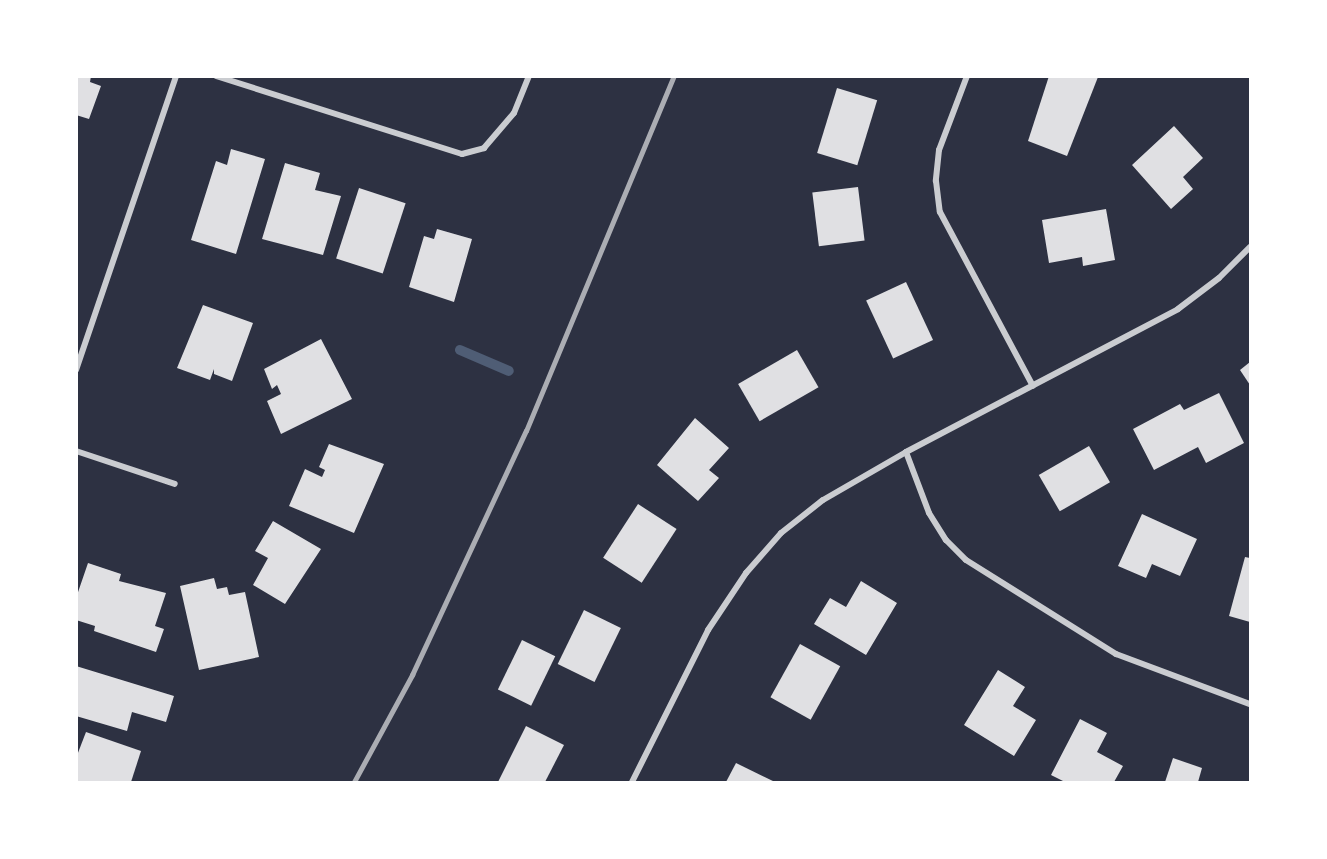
<!DOCTYPE html>
<style>
body{margin:0}
#map{position:relative;width:1327px;height:859px;overflow:hidden;background:#2d3142;font-family:"Space Grotesk",sans-serif}
div>[style]{position:absolute}
.stream>*{height:10px;margin:-5px;padding:0 5px;transform-origin:5px;border-radius:5px;background:#4f5d75}
.building>*{inset:0;background:#e0e0e3;transform-origin:0 0}
.minor>*{height:6px;margin:-3px;padding:0 3px;transform-origin:3px;border-radius:3px;background:#caccd0}
.rail>*{height:4.5px;margin:-2.25px;padding:0 2.25px;transform-origin:2.25px;border-radius:2.25px;background:#abadb3}
span{translate:-50% -50%;white-space:nowrap;text-align:center;line-height:1.15;-webkit-text-stroke:5px #fff;paint-order:stroke}
.frame{position:absolute;inset:0;border:78px solid #fff;pointer-events:none}
</style>
<div id="map">
<div class="stream">
<i style="left:460px;top:350px;width:53px;rotate:23.2deg"></i>
</div>
<div class="building">
<i style="clip-path:polygon(76px 76px,91px 76px,90px 82px,101px 86px,89px 119px,76px 115px)"></i>
<i style="clip-path:polygon(1049px 76px,1098px 77px,1067px 156px,1028px 141px)"></i>
<i style="left:837px;top:88px;width:42px;height:68px;rotate:17deg"></i>
<i style="clip-path:polygon(1174px 126px,1203px 158px,1183px 177px,1193px 189px,1171px 209px,1132px 165px)"></i>
<i style="clip-path:polygon(231px 149px,265px 159px,236px 254px,191px 240px,216px 161px,227px 165px)"></i>
<i style="clip-path:polygon(285px 163px,320px 173px,315px 190px,341px 196px,323px 255px,262px 239px)"></i>
<i style="left:858px;top:187px;width:54px;height:46px;rotate:83deg"></i>
<i style="left:359px;top:188px;width:49px;height:74px;rotate:18deg"></i>
<i style="clip-path:polygon(1106px 209px,1115px 260px,1083px 266px,1082px 257px,1049px 263px,1042px 220px)"></i>
<i style="clip-path:polygon(437px 229px,472px 239px,454px 302px,409px 287px,424px 236px,434px 239px)"></i>
<i style="left:906px;top:282px;width:64px;height:44px;rotate:65deg"></i>
<i style="clip-path:polygon(203px 305px,253px 323px,232px 381px,214px 374px,214px 369px,210px 380px,177px 368px)"></i>
<i style="clip-path:polygon(321px 339px,352px 399px,281px 434px,267px 401px,281px 394px,277px 385px,272px 389px,264px 369px)"></i>
<i style="left:797px;top:350px;width:43px;height:68px;rotate:60deg"></i>
<i style="clip-path:polygon(1250px 362px,1250px 385px,1240px 370px)"></i>
<i style="clip-path:polygon(1219px 393px,1244px 443px,1206px 463px,1198px 447px,1154px 470px,1133px 429px,1180px 404px,1184px 410px)"></i>
<i style="clip-path:polygon(695px 418px,729px 448px,709px 470px,719px 478px,698px 501px,657px 465px)"></i>
<i style="clip-path:polygon(329px 444px,384px 464px,354px 533px,289px 506px,305px 469px,322px 477px,325px 470px,319px 467px)"></i>
<i style="left:1089px;top:446px;width:42px;height:58px;rotate:60deg"></i>
<i style="left:638px;top:504px;width:46px;height:64px;rotate:33deg"></i>
<i style="clip-path:polygon(1142px 514px,1197px 539px,1180px 576px,1152px 564px,1146px 578px,1118px 566px)"></i>
<i style="clip-path:polygon(273px 521px,321px 549px,285px 604px,253px 585px,268px 558px,255px 551px)"></i>
<i style="clip-path:polygon(1245px 557px,1250px 558px,1250px 622px,1229px 616px)"></i>
<i style="clip-path:polygon(88px 563px,121px 574px,119px 581px,166px 593px,155px 626px,164px 629px,156px 652px,94px 631px,95px 626px,76px 620px,76px 598px)"></i>
<i style="clip-path:polygon(214px 578px,217px 589px,227px 587px,229px 595px,245px 592px,259px 657px,199px 670px,180px 586px)"></i>
<i style="clip-path:polygon(861px 581px,897px 603px,866px 655px,814px 624px,830px 598px,846px 607px)"></i>
<i style="left:584px;top:610px;width:41px;height:60px;rotate:26deg"></i>
<i style="left:522px;top:640px;width:37px;height:55px;rotate:26deg"></i>
<i style="left:800px;top:644px;width:46px;height:61px;rotate:29deg"></i>
<i style="clip-path:polygon(76px 666px,174px 696px,166px 722px,132px 712px,127px 731px,76px 716px)"></i>
<i style="clip-path:polygon(998px 670px,1025px 687px,1013px 706px,1036px 720px,1014px 756px,964px 725px)"></i>
<i style="clip-path:polygon(1080px 719px,1107px 733px,1097px 752px,1123px 766px,1114px 782px,1065px 782px,1051px 775px)"></i>
<i style="clip-path:polygon(526px 726px,564px 745px,545px 782px,498px 782px)"></i>
<i style="clip-path:polygon(86px 732px,141px 751px,131px 782px,76px 782px,76px 758px)"></i>
<i style="clip-path:polygon(1173px 758px,1202px 768px,1198px 782px,1165px 782px)"></i>
<i style="clip-path:polygon(736px 763px,775px 782px,726px 782px)"></i>
</div>
<div class="minor">
<i style="left:216px;top:76px;width:258px;rotate:17.6deg"></i>
<i style="left:462px;top:154px;width:23px;rotate:-15deg"></i>
<i style="left:484px;top:148px;width:46px;rotate:-49.4deg"></i>
<i style="left:514px;top:113px;width:40px;rotate:-68deg"></i>
<i style="left:967px;top:76px;width:79px;rotate:110.7deg"></i>
<i style="left:939px;top:150px;width:31px;rotate:96deg"></i>
<i style="left:936px;top:181px;width:31px;rotate:83deg"></i>
<i style="left:940px;top:212px;width:197px;rotate:61.9deg"></i>
<i style="left:76px;top:370px;width:311px;rotate:-71.2deg"></i>
<i style="left:76px;top:451px;width:104px;rotate:18.4deg"></i>
<i style="left:906px;top:452px;width:65px;rotate:69.3deg"></i>
<i style="left:929px;top:513px;width:32px;rotate:58deg"></i>
<i style="left:946px;top:540px;width:28px;rotate:45deg"></i>
<i style="left:966px;top:560px;width:177px;rotate:32.1deg"></i>
<i style="left:1116px;top:654px;width:143px;rotate:20.5deg"></i>
<i style="left:632px;top:782px;width:170px;rotate:-63.4deg"></i>
<i style="left:708px;top:630px;width:69px;rotate:-56.3deg"></i>
<i style="left:746px;top:573px;width:53px;rotate:-48.8deg"></i>
<i style="left:781px;top:533px;width:53px;rotate:-38.2deg"></i>
<i style="left:823px;top:500px;width:96px;rotate:-30deg"></i>
<i style="left:906px;top:452px;width:307px;rotate:-27.7deg"></i>
<i style="left:1178px;top:309px;width:51px;rotate:-37.1deg"></i>
<i style="left:1219px;top:278px;width:44px;rotate:-45deg"></i>
</div>
<div class="rail">
<i style="left:354px;top:782px;width:122px;rotate:-61.5deg"></i>
<i style="left:412px;top:675px;width:269px;rotate:-65deg"></i>
<i style="left:526px;top:431px;width:385px;rotate:-67.4deg"></i>
</div>
<div class="frame"></div>
</div>
